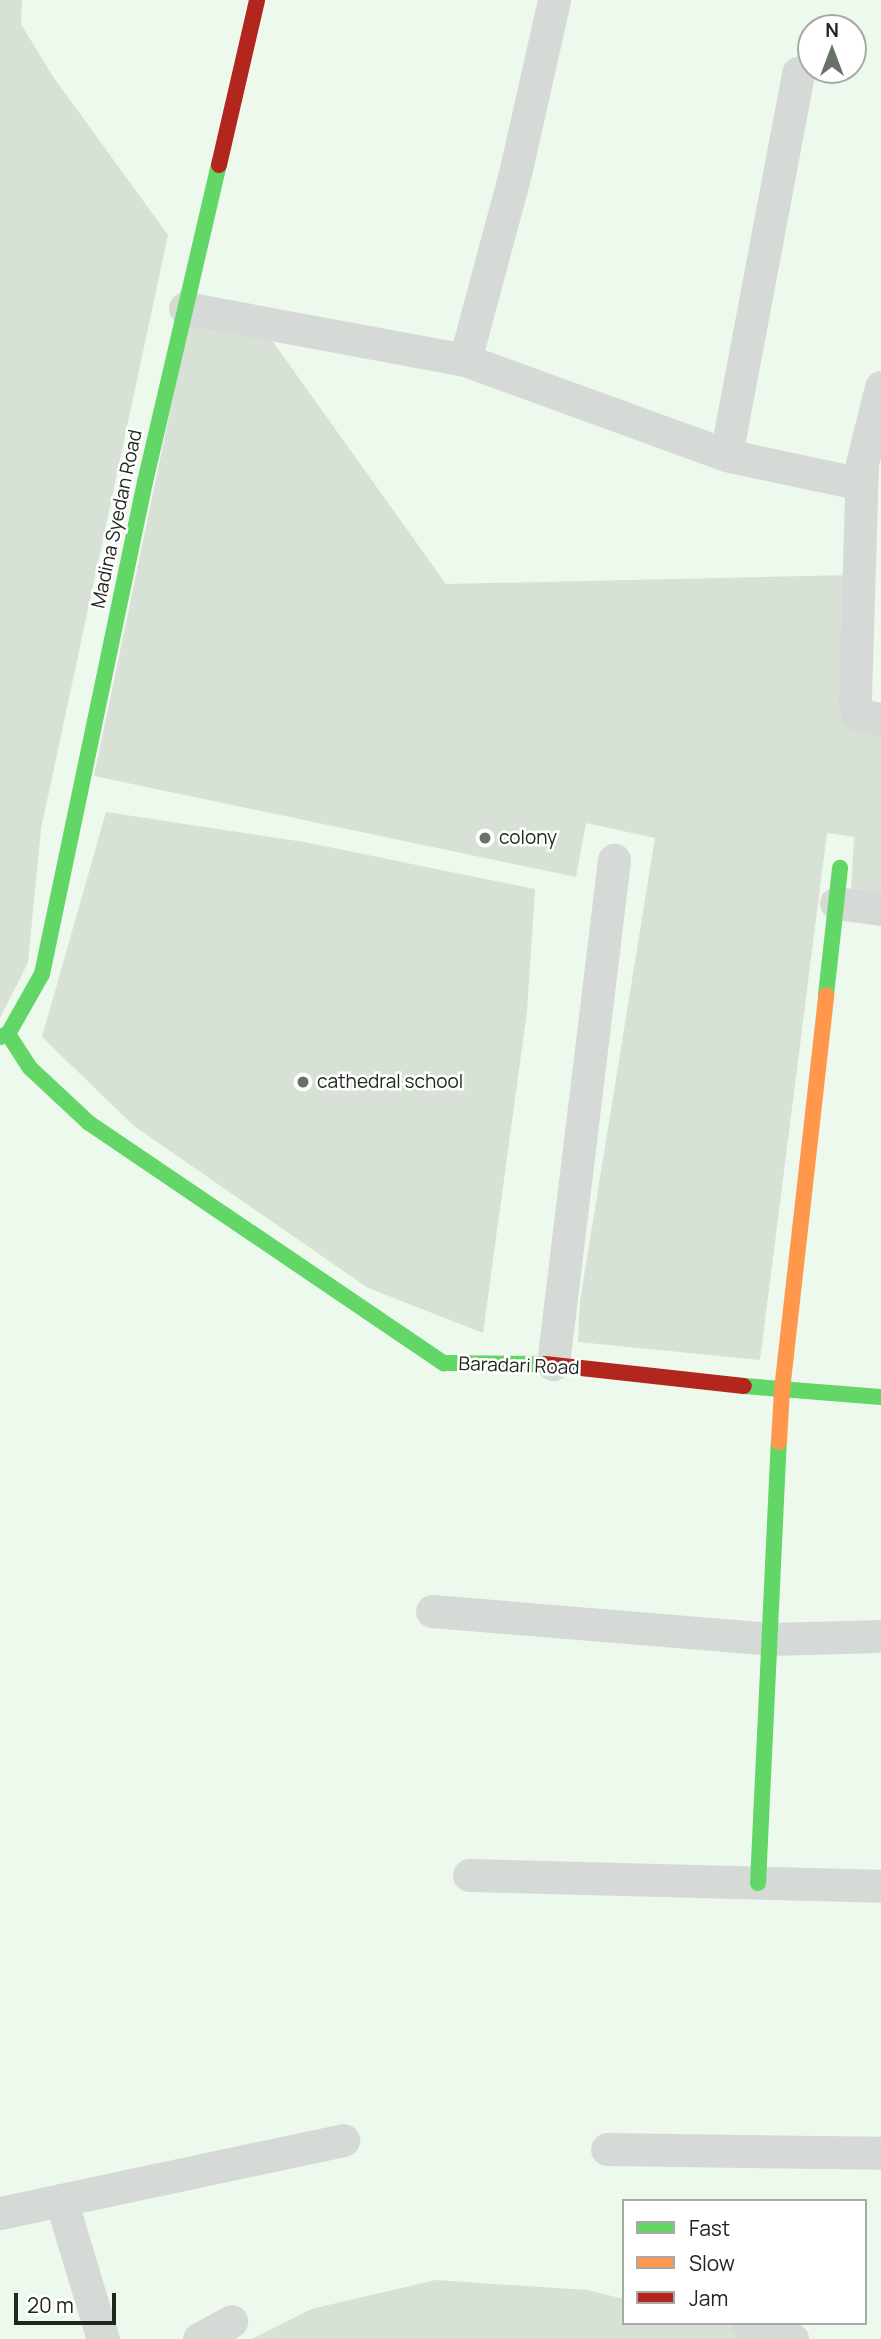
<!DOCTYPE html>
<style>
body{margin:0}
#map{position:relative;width:881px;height:2339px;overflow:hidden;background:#eef9ed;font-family:Manrope,sans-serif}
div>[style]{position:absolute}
.building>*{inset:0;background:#d7e1d6}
.street>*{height:33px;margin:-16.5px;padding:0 16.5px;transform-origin:16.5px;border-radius:16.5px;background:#d6dad6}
.fast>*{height:16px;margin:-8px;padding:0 8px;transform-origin:8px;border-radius:8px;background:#63d668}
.slow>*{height:16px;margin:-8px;padding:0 8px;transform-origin:8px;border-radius:8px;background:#ff974d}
.jam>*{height:16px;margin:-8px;padding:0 8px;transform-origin:8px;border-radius:8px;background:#b3261e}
.dots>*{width:19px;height:19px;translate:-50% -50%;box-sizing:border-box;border:4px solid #fff;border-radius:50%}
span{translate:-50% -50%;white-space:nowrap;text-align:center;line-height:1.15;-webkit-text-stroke:5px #fff;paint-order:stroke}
.street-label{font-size:19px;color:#20281e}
.poi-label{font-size:19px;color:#20281e}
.left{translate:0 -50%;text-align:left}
.legend{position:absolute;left:622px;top:2199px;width:245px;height:126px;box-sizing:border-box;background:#fff;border:2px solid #a6a9a5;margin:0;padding:9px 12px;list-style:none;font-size:21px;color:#20281e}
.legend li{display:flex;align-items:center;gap:14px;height:35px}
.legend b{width:35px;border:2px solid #a6a9a5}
.north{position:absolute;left:797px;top:14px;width:70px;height:70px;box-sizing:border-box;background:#fff;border:2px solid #a6a9a5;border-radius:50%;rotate:0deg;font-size:19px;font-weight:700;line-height:28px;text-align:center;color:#20281e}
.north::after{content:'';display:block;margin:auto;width:24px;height:32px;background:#687166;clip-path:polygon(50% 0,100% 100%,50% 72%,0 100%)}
.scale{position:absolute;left:14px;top:2293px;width:102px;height:32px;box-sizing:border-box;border:4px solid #20281e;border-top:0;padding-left:9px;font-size:21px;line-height:24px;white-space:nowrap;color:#20281e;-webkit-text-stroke:5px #fff;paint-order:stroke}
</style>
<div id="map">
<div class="building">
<i style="clip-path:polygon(0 0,22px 0,21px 24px,54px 78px,168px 235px,41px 829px,28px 963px,0 1018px)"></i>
<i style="clip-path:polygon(190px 316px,266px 332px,446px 584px,852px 575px,846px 721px,881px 725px,881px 894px,851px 891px,854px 837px,827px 833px,760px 1360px,578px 1342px,580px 1301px,655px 838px,586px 823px,576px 877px,94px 776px)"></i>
<i style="clip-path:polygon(106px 812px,304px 842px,535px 889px,527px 1011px,483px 1333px,368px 1288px,134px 1126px,42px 1037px)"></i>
<i style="clip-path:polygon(436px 2280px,587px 2290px,624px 2299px,624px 2323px,725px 2323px,736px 2326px,757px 2339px,252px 2339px,311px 2309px)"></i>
</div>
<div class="street">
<i style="left:185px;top:308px;width:285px;rotate:10.5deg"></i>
<i style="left:465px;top:360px;width:278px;rotate:20deg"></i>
<i style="left:726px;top:455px;width:138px;rotate:12.1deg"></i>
<i style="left:465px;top:360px;width:198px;rotate:-75deg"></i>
<i style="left:516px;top:169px;width:173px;rotate:-77.3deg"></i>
<i style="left:881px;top:387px;width:78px;rotate:104deg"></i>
<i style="left:862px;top:463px;width:236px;rotate:91.7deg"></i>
<i style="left:855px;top:699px;width:15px;rotate:82deg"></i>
<i style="left:857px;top:714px;width:25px;rotate:12deg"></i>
<i style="left:726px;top:455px;width:389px;rotate:-79.3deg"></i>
<i style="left:836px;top:903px;width:45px;rotate:7.6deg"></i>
<i style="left:553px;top:1364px;width:508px;rotate:-83.1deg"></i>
<i style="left:432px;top:1611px;width:338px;rotate:4.7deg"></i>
<i style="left:769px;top:1639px;width:112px;rotate:-1.5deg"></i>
<i style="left:469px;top:1875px;width:412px;rotate:1.5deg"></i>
<i style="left:607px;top:2149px;width:274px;rotate:0.8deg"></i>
<i style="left:61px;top:2200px;width:145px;rotate:73.2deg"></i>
<i style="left:0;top:2213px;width:351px;rotate:-12deg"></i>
<i style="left:747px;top:2323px;width:48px;rotate:19.6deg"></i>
<i style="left:199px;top:2339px;width:37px;rotate:-29deg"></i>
</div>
<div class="fast">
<i style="left:826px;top:995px;width:128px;rotate:-83.7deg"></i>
<i style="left:8px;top:1034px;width:40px;rotate:57.1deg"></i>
<i style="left:30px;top:1068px;width:81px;rotate:43deg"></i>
<i style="left:89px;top:1123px;width:429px;rotate:34.1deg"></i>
<i style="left:444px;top:1363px;width:101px;rotate:0.6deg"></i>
<i style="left:0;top:1037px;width:9px;rotate:-21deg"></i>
<i style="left:8px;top:1034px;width:69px;rotate:-60.5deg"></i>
<i style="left:42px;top:974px;width:503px;rotate:-78.18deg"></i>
<i style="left:145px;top:482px;width:326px;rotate:-76.9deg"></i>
<i style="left:744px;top:1386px;width:137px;rotate:4.6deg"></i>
<i style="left:758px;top:1883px;width:441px;rotate:-87.3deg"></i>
</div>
<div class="slow">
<i style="left:779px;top:1442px;width:52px;rotate:-86.7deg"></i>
<i style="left:782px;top:1390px;width:397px;rotate:-83.6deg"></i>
</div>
<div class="jam">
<i style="left:219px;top:165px;width:169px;rotate:-77deg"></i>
<i style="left:545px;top:1364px;width:200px;rotate:6.3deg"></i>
</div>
<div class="dots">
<i style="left:485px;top:838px;background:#687166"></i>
<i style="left:303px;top:1082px;background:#687166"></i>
</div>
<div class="street-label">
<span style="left:117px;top:519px;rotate:-78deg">Madina Syedan Road</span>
<span style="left:519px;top:1366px;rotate:2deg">Baradari Road</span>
</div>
<div class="poi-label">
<span class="left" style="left:499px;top:838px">colony</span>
<span class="left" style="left:317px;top:1082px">cathedral school</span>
</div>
<ul class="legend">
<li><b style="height:9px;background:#63d668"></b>Fast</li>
<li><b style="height:9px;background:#ff974d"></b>Slow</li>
<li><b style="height:9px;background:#b3261e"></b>Jam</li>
</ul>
<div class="north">N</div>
<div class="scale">20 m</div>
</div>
